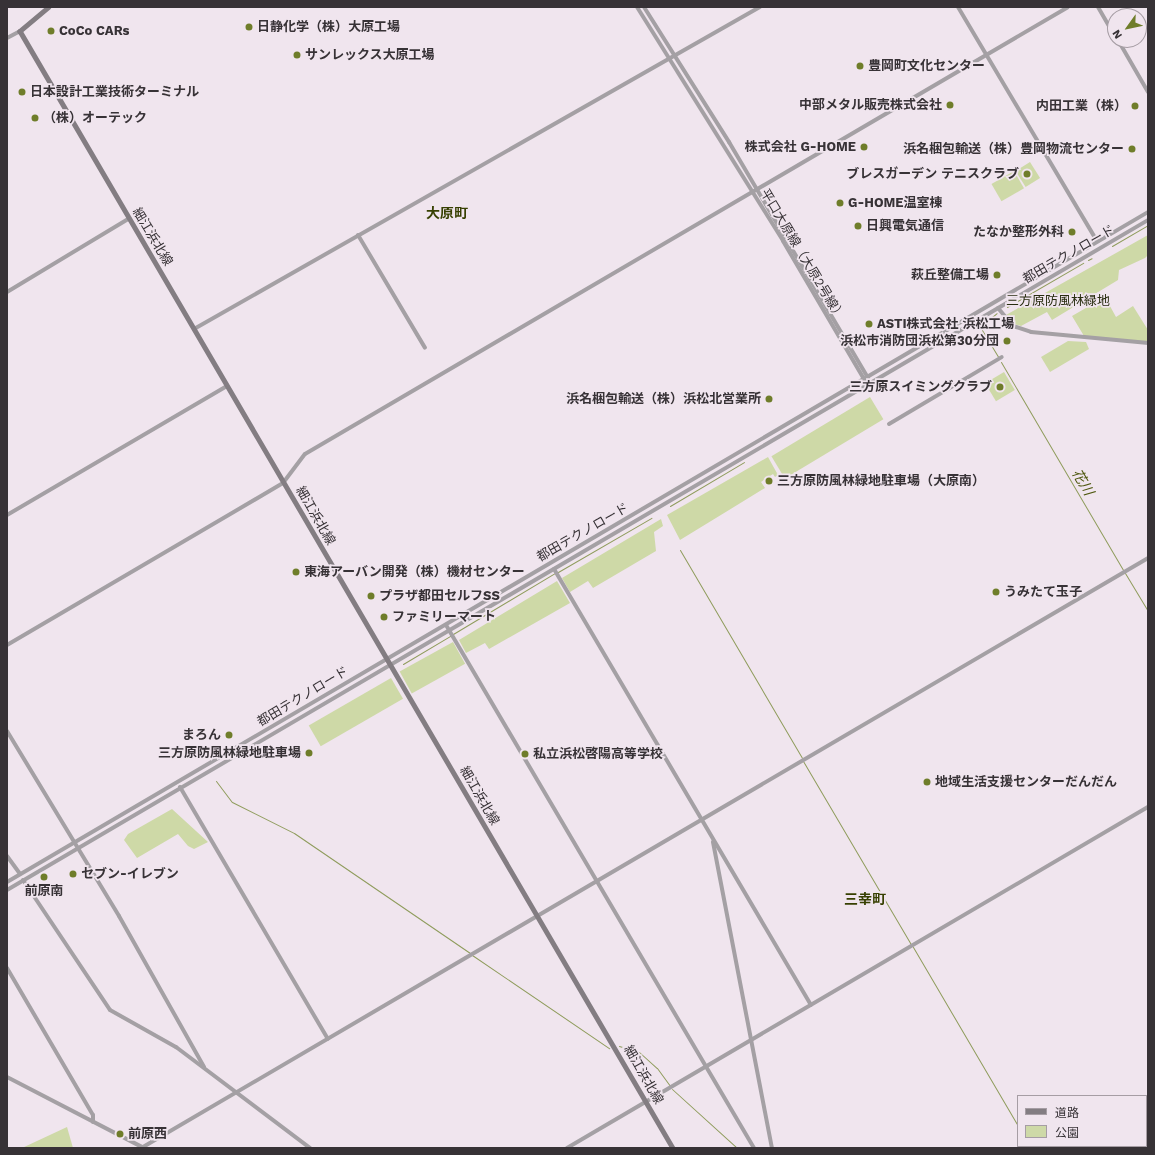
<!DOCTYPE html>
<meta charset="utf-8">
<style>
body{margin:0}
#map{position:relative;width:1155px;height:1155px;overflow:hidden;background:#f0e5ee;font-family:"Work Sans","Noto Sans JP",sans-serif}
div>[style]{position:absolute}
.green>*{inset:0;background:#ced9a7;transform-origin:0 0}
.stream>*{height:1px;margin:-0.5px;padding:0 0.5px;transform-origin:0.5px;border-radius:0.5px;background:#8f9c5c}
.tertiary>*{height:4px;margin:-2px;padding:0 2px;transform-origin:2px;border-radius:2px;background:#a4a0a4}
.secondary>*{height:4.5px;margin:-2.25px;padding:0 2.25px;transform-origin:2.25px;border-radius:2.25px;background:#837d82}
.dots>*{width:11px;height:11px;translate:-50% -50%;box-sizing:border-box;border:2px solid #f0e5ee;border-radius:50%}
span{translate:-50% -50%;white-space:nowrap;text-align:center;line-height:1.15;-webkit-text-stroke:3.5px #f0e5ee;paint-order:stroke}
.poi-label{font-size:13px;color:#373236;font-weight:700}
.left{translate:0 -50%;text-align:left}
.right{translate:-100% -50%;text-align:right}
.street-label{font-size:13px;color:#373236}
.park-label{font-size:13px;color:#282d10}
.neighbourhood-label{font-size:14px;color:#374002;font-weight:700}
.water-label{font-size:14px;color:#4d570d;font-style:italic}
.frame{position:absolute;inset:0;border:8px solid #373236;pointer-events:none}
.legend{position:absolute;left:1017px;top:1095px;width:130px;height:52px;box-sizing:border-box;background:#f0e5ee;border:1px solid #a69da4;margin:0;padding:5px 7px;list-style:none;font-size:12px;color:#373236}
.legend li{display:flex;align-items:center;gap:8px;height:20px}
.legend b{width:20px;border:1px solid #a69da4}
.north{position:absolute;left:1107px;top:8px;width:40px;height:40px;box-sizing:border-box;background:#f0e5ee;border:1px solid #a69da4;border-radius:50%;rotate:237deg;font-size:11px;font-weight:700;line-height:16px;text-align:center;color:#373236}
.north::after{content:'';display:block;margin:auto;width:14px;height:18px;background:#6f7d2a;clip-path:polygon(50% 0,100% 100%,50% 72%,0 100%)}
</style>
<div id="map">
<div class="green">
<i style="left:1030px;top:162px;width:19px;height:17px;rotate:58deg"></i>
<i style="left:1014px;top:171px;width:20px;height:26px;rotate:60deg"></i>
<i style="clip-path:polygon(1148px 235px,1148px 255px,1145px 258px,1119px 270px,1118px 280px,1052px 320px,1047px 312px,1021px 326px,1014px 324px,1006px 315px)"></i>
<i style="clip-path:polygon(1105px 297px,1116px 317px,1133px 306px,1148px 330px,1148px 342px,1084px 336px,1072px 316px)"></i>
<i style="clip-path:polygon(1068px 341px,1086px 342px,1089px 349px,1050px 372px,1041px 357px)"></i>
<i style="left:1004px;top:372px;width:21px;height:22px;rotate:59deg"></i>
<i style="left:870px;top:397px;width:26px;height:115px;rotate:59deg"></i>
<i style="clip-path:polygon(768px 457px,778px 475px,775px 477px,773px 474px,761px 482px,765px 488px,680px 540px,667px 515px)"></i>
<i style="clip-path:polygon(661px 519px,663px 526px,654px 532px,656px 551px,593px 588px,588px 581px,570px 592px,562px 578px)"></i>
<i style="clip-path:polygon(557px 581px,570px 603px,489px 649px,485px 643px,466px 653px,459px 640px)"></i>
<i style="left:453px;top:642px;width:25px;height:61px;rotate:61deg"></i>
<i style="left:391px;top:678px;width:24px;height:95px;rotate:60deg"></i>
<i style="clip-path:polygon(172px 809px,208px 842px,194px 849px,188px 846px,178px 834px,137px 858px,124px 840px,128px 834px)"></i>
<i style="clip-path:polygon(67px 1127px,73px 1148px,22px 1148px)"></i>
</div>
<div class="stream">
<i style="left:1112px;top:246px;width:42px;rotate:-30.3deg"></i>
<i style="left:1088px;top:260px;width:4px;rotate:-27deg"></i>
<i style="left:1007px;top:307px;width:88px;rotate:-30.1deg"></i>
<i style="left:992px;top:317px;width:6px;rotate:-39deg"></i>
<i style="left:982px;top:330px;width:31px;rotate:59deg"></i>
<i style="left:1001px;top:362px;width:241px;rotate:59.6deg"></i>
<i style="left:670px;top:506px;width:86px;rotate:-30.7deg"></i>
<i style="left:680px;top:550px;width:241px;rotate:59.6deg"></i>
<i style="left:558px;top:572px;width:108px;rotate:-30.1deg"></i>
<i style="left:1125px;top:573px;width:44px;rotate:58.8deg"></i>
<i style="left:453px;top:634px;width:119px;rotate:-30.9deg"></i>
<i style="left:403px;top:664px;width:55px;rotate:-30.8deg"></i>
<i style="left:803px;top:761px;width:212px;rotate:59.5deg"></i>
<i style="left:216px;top:781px;width:26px;rotate:53deg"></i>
<i style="left:232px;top:802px;width:69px;rotate:26.6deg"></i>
<i style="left:294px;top:833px;width:213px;rotate:34.3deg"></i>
<i style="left:913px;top:947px;width:205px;rotate:59.6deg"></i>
<i style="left:472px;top:955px;width:166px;rotate:34.2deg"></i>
<i style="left:619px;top:1046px;width:21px;rotate:17deg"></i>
<i style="left:639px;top:1052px;width:24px;rotate:42deg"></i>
<i style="left:657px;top:1068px;width:22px;rotate:54deg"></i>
<i style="left:672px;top:1089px;width:88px;rotate:42.2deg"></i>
<i style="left:1067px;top:1146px;width:5px;rotate:22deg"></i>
</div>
<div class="tertiary">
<i style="left:637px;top:7px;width:276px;rotate:58deg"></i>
<i style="left:783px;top:241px;width:162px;rotate:59.6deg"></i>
<i style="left:644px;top:7px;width:160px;rotate:57.8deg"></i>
<i style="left:729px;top:142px;width:274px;rotate:59.5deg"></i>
<i style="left:958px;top:7px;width:272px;rotate:59.3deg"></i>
<i style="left:1098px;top:7px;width:34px;rotate:60deg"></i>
<i style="left:7px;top:38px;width:15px;rotate:-28deg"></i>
<i style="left:1118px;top:40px;width:60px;rotate:60deg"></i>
<i style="left:358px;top:235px;width:131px;rotate:59.3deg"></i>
<i style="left:7px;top:292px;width:141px;rotate:-31.1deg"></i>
<i style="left:998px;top:308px;width:23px;rotate:50deg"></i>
<i style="left:1013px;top:326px;width:19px;rotate:18deg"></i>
<i style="left:1031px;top:332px;width:118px;rotate:5.4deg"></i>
<i style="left:194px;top:329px;width:651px;rotate:-29.64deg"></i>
<i style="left:889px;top:424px;width:131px;rotate:-30.7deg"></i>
<i style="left:7px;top:515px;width:255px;rotate:-30.4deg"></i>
<i style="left:554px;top:569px;width:506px;rotate:59.48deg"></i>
<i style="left:446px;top:625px;width:607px;rotate:59.51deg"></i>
<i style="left:7px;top:645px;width:320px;rotate:-30.4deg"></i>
<i style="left:283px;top:483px;width:36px;rotate:-53deg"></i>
<i style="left:305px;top:454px;width:884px;rotate:-30.36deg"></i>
<i style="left:7px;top:731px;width:216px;rotate:58.8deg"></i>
<i style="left:119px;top:916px;width:173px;rotate:60.6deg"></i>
<i style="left:180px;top:787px;width:292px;rotate:59.6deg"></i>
<i style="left:713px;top:842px;width:312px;rotate:79.1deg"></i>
<i style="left:7px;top:856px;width:22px;rotate:54deg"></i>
<i style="left:23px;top:880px;width:156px;rotate:56.2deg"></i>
<i style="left:110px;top:1010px;width:76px;rotate:29.3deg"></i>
<i style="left:176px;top:1047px;width:168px;rotate:37deg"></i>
<i style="left:7px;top:882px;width:1323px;rotate:-30.42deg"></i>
<i style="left:7px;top:890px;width:1323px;rotate:-30.42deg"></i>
<i style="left:7px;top:968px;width:170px;rotate:59.7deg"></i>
<i style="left:93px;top:1115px;width:7px;rotate:90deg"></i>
<i style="left:7px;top:1077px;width:154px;rotate:27.4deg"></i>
<i style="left:143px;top:1147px;width:1165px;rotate:-30.37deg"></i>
<i style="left:567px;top:1148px;width:674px;rotate:-30.41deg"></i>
</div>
<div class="secondary">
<i style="left:49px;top:7px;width:38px;rotate:140deg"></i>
<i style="left:20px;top:31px;width:1294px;rotate:59.69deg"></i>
</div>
<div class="dots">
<i style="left:249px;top:27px;background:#6f7d2a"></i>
<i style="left:51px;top:31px;background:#6f7d2a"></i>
<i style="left:297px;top:55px;background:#6f7d2a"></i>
<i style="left:860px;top:66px;background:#6f7d2a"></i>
<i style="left:22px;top:92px;background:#6f7d2a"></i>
<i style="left:950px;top:105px;background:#6f7d2a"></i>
<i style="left:1135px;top:106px;background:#6f7d2a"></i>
<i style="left:35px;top:118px;background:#6f7d2a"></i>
<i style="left:864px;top:147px;background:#6f7d2a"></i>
<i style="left:1132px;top:149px;background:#6f7d2a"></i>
<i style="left:1027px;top:174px;background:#6f7d2a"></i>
<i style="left:840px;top:203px;background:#6f7d2a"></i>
<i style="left:858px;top:226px;background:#6f7d2a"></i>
<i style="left:1072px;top:232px;background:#6f7d2a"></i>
<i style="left:997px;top:275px;background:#6f7d2a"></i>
<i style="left:869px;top:324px;background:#6f7d2a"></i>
<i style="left:1007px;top:341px;background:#6f7d2a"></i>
<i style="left:1000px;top:387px;background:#6f7d2a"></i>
<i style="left:769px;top:399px;background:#6f7d2a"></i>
<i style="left:769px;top:481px;background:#6f7d2a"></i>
<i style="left:296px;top:572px;background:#6f7d2a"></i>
<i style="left:996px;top:592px;background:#6f7d2a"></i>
<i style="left:371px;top:596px;background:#6f7d2a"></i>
<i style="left:384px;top:617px;background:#6f7d2a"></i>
<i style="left:229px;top:735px;background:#6f7d2a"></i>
<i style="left:309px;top:753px;background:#6f7d2a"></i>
<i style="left:525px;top:754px;background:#6f7d2a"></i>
<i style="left:927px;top:782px;background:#6f7d2a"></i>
<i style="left:73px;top:874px;background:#6f7d2a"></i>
<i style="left:44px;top:877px;background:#6f7d2a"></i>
<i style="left:120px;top:1134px;background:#6f7d2a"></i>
</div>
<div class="poi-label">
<span class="left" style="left:257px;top:27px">日静化学（株）大原工場</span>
<span class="left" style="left:59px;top:31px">CoCo CARs</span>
<span class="left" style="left:305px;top:55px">サンレックス大原工場</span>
<span class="left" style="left:868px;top:66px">豊岡町文化センター</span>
<span class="left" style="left:30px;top:92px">日本設計工業技術ターミナル</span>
<span class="right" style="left:942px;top:105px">中部メタル販売株式会社</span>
<span class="right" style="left:1127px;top:106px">内田工業（株）</span>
<span class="left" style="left:43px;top:118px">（株）オーテック</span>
<span class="right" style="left:856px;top:147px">株式会社 G-HOME</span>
<span class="right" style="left:1124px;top:149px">浜名梱包輸送（株）豊岡物流センター</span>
<span class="right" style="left:1019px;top:174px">ブレスガーデン テニスクラブ</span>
<span class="left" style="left:848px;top:203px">G-HOME温室棟</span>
<span class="left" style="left:866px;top:226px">日興電気通信</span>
<span class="right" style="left:1064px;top:232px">たなか整形外科</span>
<span class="right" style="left:989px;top:275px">萩丘整備工場</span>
<span class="left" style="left:877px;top:324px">ASTI株式会社 浜松工場</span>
<span class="right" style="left:999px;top:341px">浜松市消防団浜松第30分団</span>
<span class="right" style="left:992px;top:387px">三方原スイミングクラブ</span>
<span class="right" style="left:761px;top:399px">浜名梱包輸送（株）浜松北営業所</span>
<span class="left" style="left:777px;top:481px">三方原防風林緑地駐車場（大原南）</span>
<span class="left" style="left:304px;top:572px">東海アーバン開発（株）機材センター</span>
<span class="left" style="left:1004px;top:592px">うみたて玉子</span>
<span class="left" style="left:379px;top:596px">プラザ都田セルフSS</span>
<span class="left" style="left:392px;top:617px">ファミリーマート</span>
<span class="right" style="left:221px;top:735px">まろん</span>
<span class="right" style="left:301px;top:753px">三方原防風林緑地駐車場</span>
<span class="left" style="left:533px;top:754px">私立浜松啓陽高等学校</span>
<span class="left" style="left:935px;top:782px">地域生活支援センターだんだん</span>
<span class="left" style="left:81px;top:874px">セブン-イレブン</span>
<span style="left:44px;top:891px">前原南</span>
<span class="left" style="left:128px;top:1134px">前原西</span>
</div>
<div class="street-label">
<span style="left:152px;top:237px;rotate:59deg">細江浜北線</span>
<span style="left:802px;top:255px;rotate:59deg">平口大原線（大原2号線）</span>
<span style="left:1069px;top:255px;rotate:-30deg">都田テクノロード</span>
<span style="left:315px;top:516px;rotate:60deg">細江浜北線</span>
<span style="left:583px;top:533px;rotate:-30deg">都田テクノロード</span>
<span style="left:303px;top:697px;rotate:-31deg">都田テクノロード</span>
<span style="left:479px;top:796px;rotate:60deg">細江浜北線</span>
<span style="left:643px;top:1075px;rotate:60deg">細江浜北線</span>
</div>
<div class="park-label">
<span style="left:1058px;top:301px">三方原防風林緑地</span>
</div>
<div class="neighbourhood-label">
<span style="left:447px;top:213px">大原町</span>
<span style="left:865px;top:899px">三幸町</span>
</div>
<div class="water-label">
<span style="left:1083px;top:482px;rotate:59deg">花川</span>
</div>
<div class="frame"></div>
<ul class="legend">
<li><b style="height:5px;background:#837d82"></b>道路</li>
<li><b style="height:11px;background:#ced9a7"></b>公園</li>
</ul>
<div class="north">N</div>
</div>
